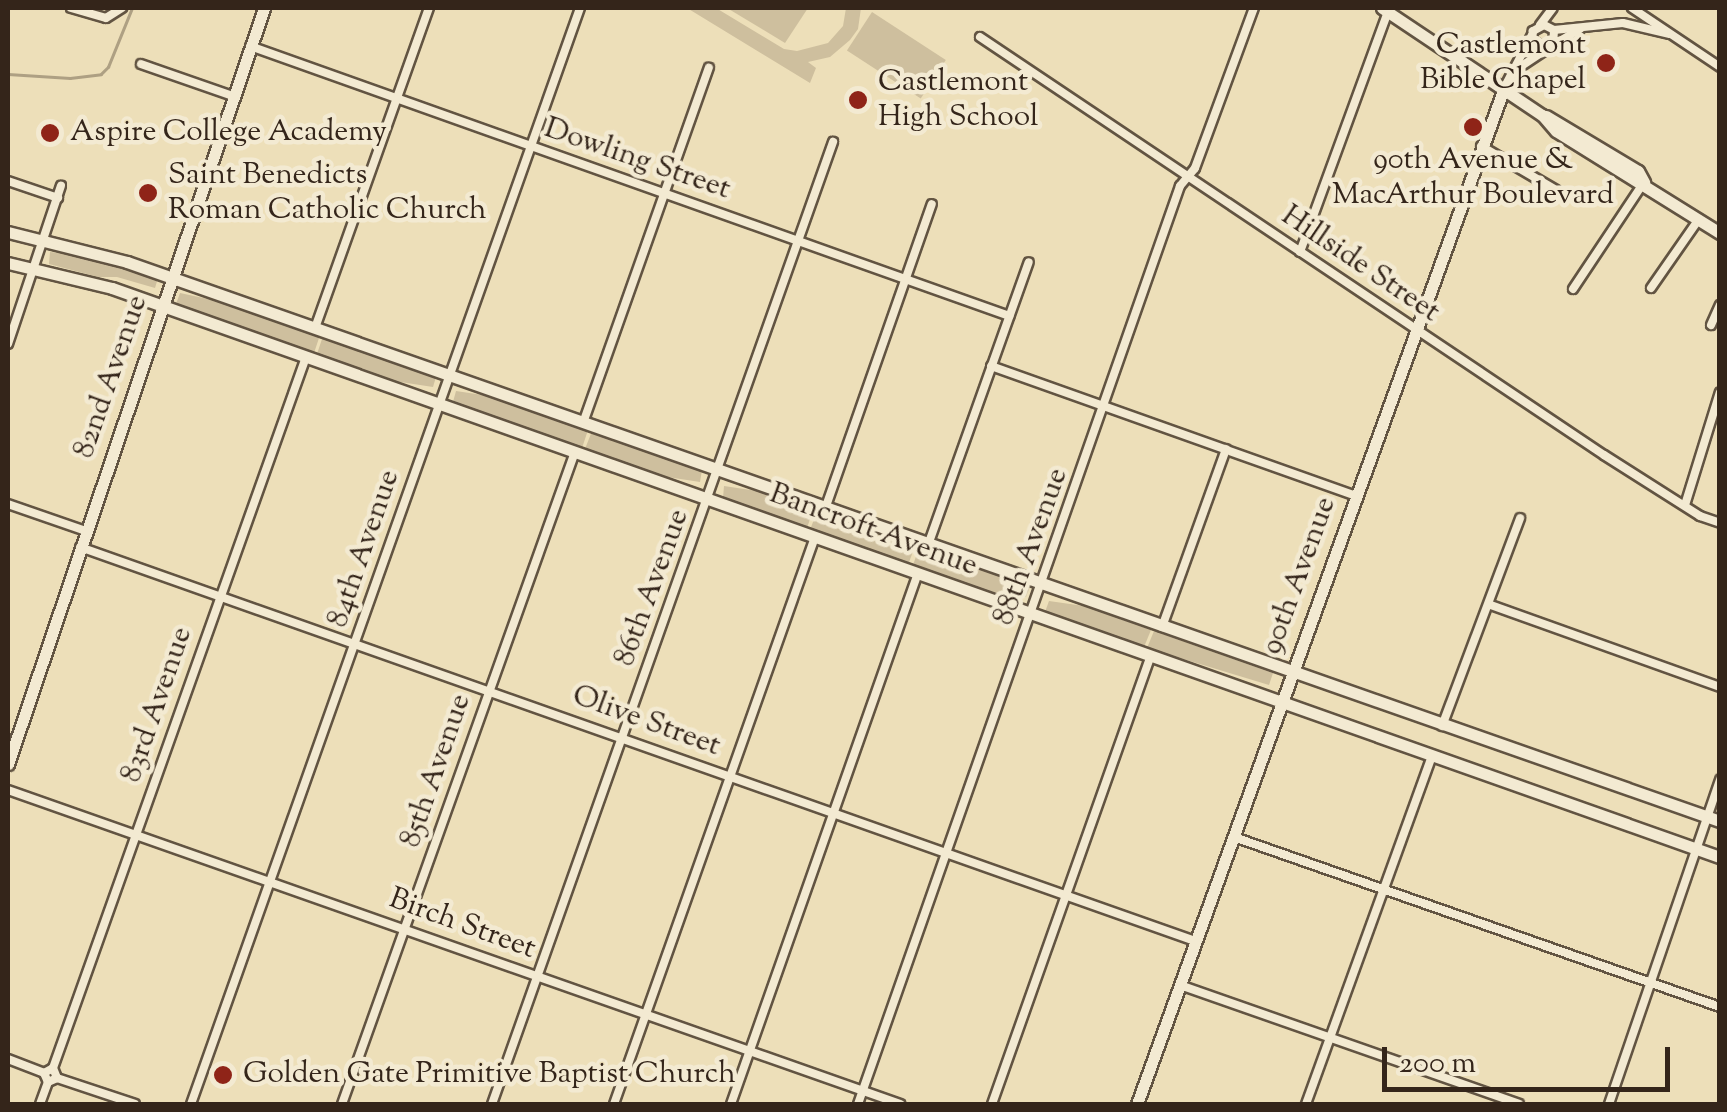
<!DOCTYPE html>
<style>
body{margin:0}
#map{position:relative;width:1727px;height:1112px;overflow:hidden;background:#eddfb9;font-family:"Sorts Mill Goudy",serif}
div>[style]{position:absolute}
.green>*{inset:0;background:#cebf9e;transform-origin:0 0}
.stream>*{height:2.5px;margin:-1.25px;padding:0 1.25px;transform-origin:1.25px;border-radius:1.25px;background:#aea083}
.roads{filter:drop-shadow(2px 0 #625442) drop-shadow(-2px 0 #625442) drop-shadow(0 2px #625442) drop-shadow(0 -2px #625442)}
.street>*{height:8px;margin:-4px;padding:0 4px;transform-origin:4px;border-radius:4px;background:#f3ead2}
.secondary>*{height:11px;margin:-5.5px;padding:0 5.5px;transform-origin:5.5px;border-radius:5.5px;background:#f3ead2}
.dots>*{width:28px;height:28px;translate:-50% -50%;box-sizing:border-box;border:5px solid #f3ead2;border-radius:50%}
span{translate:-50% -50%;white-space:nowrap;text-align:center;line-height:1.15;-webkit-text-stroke:9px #f3ead2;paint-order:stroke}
.poi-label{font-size:30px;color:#34251a}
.right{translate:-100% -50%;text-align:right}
.left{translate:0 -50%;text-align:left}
.street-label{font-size:30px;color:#34251a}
.frame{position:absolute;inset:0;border:10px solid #34251a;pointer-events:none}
.scale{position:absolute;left:1382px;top:1047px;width:288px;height:45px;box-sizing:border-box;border:5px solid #34251a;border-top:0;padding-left:12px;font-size:30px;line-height:35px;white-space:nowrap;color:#34251a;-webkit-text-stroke:8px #f3ead2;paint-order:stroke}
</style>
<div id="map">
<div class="green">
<i style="clip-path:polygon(687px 8px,716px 8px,784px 49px,797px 51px,828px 43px,843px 26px,846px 8px,861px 8px,858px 29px,850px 40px,830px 57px,808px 62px,816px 68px,810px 83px)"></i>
<i style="clip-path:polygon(727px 8px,808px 8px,785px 43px)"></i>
<i style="left:872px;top:12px;width:88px;height:46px;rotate:33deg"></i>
<i style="clip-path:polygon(50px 252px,97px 257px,158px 278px,155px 288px,117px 277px,98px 277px,49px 264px)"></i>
<i style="clip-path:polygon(180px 293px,236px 305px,320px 335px,314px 353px,176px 304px)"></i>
<i style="clip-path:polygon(323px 336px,432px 375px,436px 377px,433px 387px,394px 381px,317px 354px)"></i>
<i style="clip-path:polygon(456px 391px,496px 397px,588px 430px,582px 448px,453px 402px)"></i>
<i style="clip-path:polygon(592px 431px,702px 470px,700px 482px,661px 476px,585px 449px)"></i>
<i style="clip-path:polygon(724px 486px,764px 492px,813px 510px,807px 528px,723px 498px)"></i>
<i style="left:817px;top:511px;width:104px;height:19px;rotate:20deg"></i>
<i style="clip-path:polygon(919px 548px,1030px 587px,1026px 597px,987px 591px,913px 565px)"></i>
<i style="clip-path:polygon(1049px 601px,1084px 606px,1151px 630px,1144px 647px,1045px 612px)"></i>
<i style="clip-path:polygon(1154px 631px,1273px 673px,1269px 685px,1147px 648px)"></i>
</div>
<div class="stream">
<i style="left:8px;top:74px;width:62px;rotate:3.7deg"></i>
<i style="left:70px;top:78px;width:31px;rotate:-7deg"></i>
<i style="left:101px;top:74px;width:10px;rotate:-45deg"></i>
<i style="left:108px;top:67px;width:64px;rotate:-67.9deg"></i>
</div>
<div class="roads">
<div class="street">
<i style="left:71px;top:8px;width:36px;rotate:16deg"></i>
<i style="left:106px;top:18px;width:19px;rotate:-32deg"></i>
<i style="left:1632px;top:8px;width:106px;rotate:33.8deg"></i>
<i style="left:1540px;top:25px;width:21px;rotate:-53deg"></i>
<i style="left:1554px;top:30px;width:69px;rotate:-5.8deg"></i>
<i style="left:1623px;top:23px;width:47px;rotate:13.4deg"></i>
<i style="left:980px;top:37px;width:751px;rotate:33.82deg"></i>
<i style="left:1604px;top:455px;width:114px;rotate:32.4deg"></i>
<i style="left:1700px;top:516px;width:21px;rotate:19deg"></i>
<i style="left:1555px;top:44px;width:29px;rotate:-31deg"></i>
<i style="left:250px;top:46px;width:806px;rotate:19.58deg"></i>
<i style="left:141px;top:64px;width:97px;rotate:19.2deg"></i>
<i style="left:1517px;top:69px;width:43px;rotate:-33.7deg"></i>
<i style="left:1553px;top:45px;width:15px;rotate:-86deg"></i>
<i style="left:1554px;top:30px;width:11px;rotate:-153deg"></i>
<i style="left:1544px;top:25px;width:13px;rotate:151deg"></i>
<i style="left:1533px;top:31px;width:9px;rotate:96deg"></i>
<i style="left:1532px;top:40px;width:17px;rotate:33deg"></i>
<i style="left:1504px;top:88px;width:60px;rotate:-62.2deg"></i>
<i style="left:1481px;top:146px;width:87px;rotate:30.4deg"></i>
<i style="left:8px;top:181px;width:53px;rotate:18.8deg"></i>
<i style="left:1300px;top:252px;width:256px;rotate:-69.9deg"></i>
<i style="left:1651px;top:288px;width:84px;rotate:-55.2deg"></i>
<i style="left:1573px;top:289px;width:128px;rotate:-56.4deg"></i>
<i style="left:1711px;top:325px;width:22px;rotate:-66deg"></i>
<i style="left:315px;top:328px;width:340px;rotate:-70.4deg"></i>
<i style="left:8px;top:344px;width:167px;rotate:-71.5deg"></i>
<i style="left:991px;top:366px;width:387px;rotate:19.6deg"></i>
<i style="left:583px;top:423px;width:377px;rotate:-70.5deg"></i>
<i style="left:8px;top:504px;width:83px;rotate:19.1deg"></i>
<i style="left:1685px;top:505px;width:118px;rotate:-72.8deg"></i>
<i style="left:825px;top:509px;width:323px;rotate:-70.7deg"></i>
<i style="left:928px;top:545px;width:300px;rotate:-70.4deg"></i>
<i style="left:80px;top:547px;width:1183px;rotate:19.46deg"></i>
<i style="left:1491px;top:605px;width:243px;rotate:19.7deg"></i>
<i style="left:1162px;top:627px;width:189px;rotate:-70.2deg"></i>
<i style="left:1442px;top:726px;width:222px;rotate:-69.4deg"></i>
<i style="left:8px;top:790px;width:946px;rotate:19.39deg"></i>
<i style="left:1234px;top:837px;width:515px;rotate:19.28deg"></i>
<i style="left:1180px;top:985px;width:359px;rotate:19.3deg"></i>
<i style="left:8px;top:1059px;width:39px;rotate:21deg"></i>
<i style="left:53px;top:1068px;width:755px;rotate:-70.41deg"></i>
<i style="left:57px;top:1078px;width:82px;rotate:18.4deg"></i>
<i style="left:40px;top:1104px;width:23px;rotate:-70deg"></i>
<i style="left:48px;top:1082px;width:10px;rotate:-114deg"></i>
<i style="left:44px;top:1073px;width:10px;rotate:-29deg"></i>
<i style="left:53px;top:1068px;width:11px;rotate:68deg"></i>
<i style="left:57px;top:1078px;width:10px;rotate:156deg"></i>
<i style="left:191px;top:1104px;width:1163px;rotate:-70.46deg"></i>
<i style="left:342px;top:1104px;width:692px;rotate:-70.34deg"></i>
<i style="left:492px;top:1104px;width:1021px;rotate:-70.48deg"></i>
<i style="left:614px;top:1104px;width:602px;rotate:-70.48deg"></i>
<i style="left:731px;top:1104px;width:563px;rotate:-70.6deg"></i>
<i style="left:858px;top:1104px;width:973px;rotate:-70.67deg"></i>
<i style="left:1180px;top:186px;width:23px;rotate:-50deg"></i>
<i style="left:1195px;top:168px;width:171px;rotate:-69.8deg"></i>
<i style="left:992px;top:1104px;width:475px;rotate:-70.5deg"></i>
<i style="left:1306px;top:1104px;width:371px;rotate:-70.1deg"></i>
<i style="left:1609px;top:1104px;width:343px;rotate:-71.1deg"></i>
</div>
<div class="secondary">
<i style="left:1382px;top:8px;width:192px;rotate:33.8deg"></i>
<i style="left:1542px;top:115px;width:21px;rotate:49deg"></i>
<i style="left:1556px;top:131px;width:193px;rotate:31.9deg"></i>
<i style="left:1546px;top:116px;width:107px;rotate:30.9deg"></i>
<i style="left:1638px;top:171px;width:13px;rotate:61deg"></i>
<i style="left:8px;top:232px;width:123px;rotate:14.1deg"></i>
<i style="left:127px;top:262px;width:1688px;rotate:19.34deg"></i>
<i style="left:8px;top:263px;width:107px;rotate:13.5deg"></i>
<i style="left:112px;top:288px;width:1706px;rotate:19.49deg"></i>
<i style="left:8px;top:764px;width:798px;rotate:-71.29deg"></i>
<i style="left:1137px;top:1104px;width:1080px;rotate:-70.14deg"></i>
</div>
</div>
<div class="dots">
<i style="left:1606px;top:63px;background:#8f2418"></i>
<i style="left:858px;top:100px;background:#8f2418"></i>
<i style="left:1473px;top:127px;background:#8f2418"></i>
<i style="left:50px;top:133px;background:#8f2418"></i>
<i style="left:148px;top:193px;background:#8f2418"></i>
<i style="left:223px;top:1075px;background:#8f2418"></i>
</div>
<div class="poi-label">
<span class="right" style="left:1586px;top:63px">Castlemont<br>Bible Chapel</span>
<span class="left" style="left:878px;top:100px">Castlemont<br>High School</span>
<span class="left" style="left:70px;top:133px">Aspire College Academy</span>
<span style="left:1473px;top:178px">90th Avenue &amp;<br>MacArthur Boulevard</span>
<span class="left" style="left:168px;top:193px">Saint Benedicts<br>Roman Catholic Church</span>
<span class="left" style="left:243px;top:1075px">Golden Gate Primitive Baptist Church</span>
</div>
<div class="street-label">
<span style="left:637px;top:160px;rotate:19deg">Dowling Street</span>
<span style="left:1360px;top:265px;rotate:34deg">Hillside Street</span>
<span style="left:112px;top:377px;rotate:-71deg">82nd Avenue</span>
<span style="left:873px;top:531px;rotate:20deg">Bancroft Avenue</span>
<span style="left:1032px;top:547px;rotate:-70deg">88th Avenue</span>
<span style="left:365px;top:549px;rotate:-71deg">84th Avenue</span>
<span style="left:1300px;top:576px;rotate:-70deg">90th Avenue</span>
<span style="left:653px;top:588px;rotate:-70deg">86th Avenue</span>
<span style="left:158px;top:705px;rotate:-71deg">83rd Avenue</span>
<span style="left:646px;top:722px;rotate:20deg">Olive Street</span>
<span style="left:437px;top:771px;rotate:-71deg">85th Avenue</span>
<span style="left:462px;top:925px;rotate:20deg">Birch Street</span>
</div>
<div class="frame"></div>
<div class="scale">200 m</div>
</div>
